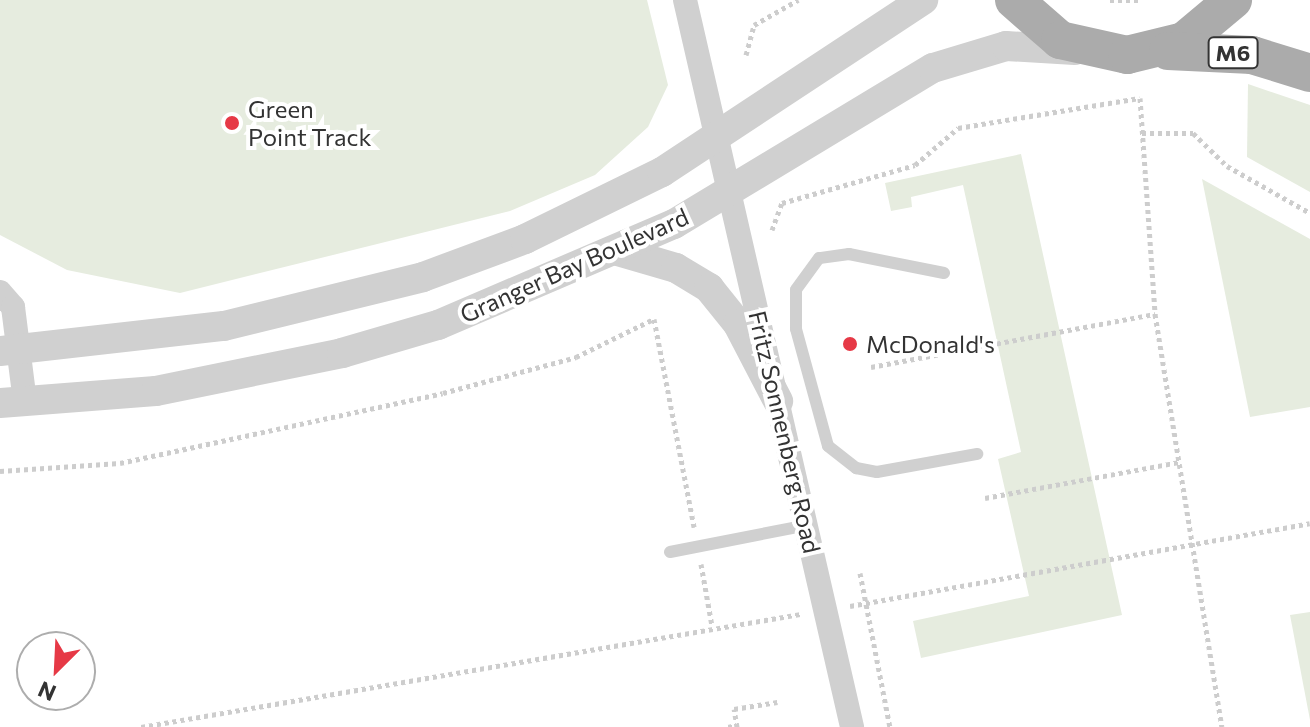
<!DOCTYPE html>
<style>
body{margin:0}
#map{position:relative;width:1310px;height:727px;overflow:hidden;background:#fff;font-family:Commissioner,sans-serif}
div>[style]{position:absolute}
.green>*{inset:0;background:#e6ecdf}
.path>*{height:5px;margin-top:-2.5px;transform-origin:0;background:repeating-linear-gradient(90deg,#cdcdcd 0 4px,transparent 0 8px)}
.service>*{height:12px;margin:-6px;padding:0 6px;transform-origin:6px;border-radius:6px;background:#d0d0d0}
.minor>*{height:24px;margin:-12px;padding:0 12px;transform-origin:12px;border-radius:12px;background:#d0d0d0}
.tertiary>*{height:30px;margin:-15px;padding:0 15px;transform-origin:15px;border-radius:15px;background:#d0d0d0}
.primary>*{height:38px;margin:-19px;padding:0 19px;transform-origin:19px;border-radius:19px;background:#ababab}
.dots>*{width:22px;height:22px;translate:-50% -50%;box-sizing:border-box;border:4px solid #fff;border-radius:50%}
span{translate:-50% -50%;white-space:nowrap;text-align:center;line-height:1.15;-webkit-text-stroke:8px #fff;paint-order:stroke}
.shield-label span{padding:2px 6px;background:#fff;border:2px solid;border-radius:6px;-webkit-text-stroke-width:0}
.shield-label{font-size:22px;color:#333;font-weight:700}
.poi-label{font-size:24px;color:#333}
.left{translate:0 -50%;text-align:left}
.street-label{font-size:24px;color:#333}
.north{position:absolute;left:16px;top:631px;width:80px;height:80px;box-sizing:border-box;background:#fff;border:2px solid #adadad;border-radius:50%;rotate:204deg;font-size:22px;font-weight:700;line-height:32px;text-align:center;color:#333}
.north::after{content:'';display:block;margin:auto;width:28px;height:36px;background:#e63946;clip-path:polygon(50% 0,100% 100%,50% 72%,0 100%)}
</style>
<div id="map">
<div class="green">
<i style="clip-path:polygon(0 0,647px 0,668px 85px,648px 127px,595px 175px,510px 211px,180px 293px,67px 270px,0 235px)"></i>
<i style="clip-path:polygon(1248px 84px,1310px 105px,1310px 192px,1247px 157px)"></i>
<i style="clip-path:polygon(1021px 154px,1122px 615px,921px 658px,913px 621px,1029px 596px,998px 459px,1021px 452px,963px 185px,911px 197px,912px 207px,891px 211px,885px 183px)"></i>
<i style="clip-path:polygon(1202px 179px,1310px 239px,1310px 407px,1250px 417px)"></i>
<i style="clip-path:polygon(1310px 612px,1310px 720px,1290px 615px)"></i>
</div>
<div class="path">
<i style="left:1110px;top:0;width:29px"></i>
<i style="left:746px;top:55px;width:31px;rotate:-75deg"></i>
<i style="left:754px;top:25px;width:51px;rotate:-29.6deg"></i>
<i style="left:1142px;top:133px;width:51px"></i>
<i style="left:1193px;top:133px;width:47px;rotate:44.1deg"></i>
<i style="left:1227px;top:166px;width:95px;rotate:29.5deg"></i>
<i style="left:772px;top:230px;width:29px;rotate:-70deg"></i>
<i style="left:782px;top:203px;width:138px;rotate:-15.9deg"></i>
<i style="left:915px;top:165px;width:57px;rotate:-40.7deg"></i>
<i style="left:958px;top:128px;width:184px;rotate:-9.4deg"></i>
<i style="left:1140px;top:98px;width:217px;rotate:86deg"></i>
<i style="left:1155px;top:314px;width:418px;rotate:80.8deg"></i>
<i style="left:871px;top:367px;width:289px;rotate:-10.6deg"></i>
<i style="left:0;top:471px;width:120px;rotate:-3.8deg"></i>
<i style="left:120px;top:463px;width:330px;rotate:-12.2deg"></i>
<i style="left:443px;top:393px;width:138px;rotate:-15.1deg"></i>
<i style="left:576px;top:357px;width:87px;rotate:-26deg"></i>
<i style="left:654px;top:319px;width:212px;rotate:79.1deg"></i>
<i style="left:985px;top:498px;width:197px;rotate:-10.5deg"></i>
<i style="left:701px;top:564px;width:63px;rotate:79.9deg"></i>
<i style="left:860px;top:573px;width:157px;rotate:79deg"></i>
<i style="left:850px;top:606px;width:467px;rotate:-10.2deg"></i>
<i style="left:141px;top:727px;width:670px;rotate:-9.72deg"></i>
<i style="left:728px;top:727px;width:9px;rotate:-13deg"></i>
<i style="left:737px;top:727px;width:18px;rotate:-99deg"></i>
<i style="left:734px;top:709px;width:44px;rotate:-9.2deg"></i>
</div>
<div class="service">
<i style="left:944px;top:273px;width:97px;rotate:-168.7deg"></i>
<i style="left:849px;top:254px;width:30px;rotate:172deg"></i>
<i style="left:819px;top:258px;width:39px;rotate:126deg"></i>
<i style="left:796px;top:290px;width:39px;rotate:90deg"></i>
<i style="left:796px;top:329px;width:121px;rotate:74.7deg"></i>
<i style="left:828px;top:446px;width:36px;rotate:38deg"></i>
<i style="left:856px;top:468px;width:21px;rotate:11deg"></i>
<i style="left:877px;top:472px;width:102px;rotate:-10.2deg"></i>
<i style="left:670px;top:552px;width:140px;rotate:-11.1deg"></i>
</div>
<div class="minor">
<i style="left:685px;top:0;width:746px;rotate:77.06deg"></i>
<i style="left:0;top:292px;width:20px;rotate:49deg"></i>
<i style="left:13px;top:307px;width:96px;rotate:82.8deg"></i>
</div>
<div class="tertiary">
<i style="left:618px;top:251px;width:60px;rotate:16.3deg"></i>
<i style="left:676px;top:268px;width:39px;rotate:31deg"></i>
<i style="left:709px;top:288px;width:46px;rotate:51.1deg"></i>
<i style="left:738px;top:324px;width:87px;rotate:62.5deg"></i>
<i style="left:0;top:351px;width:225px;rotate:-6.4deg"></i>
<i style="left:224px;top:326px;width:205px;rotate:-13.8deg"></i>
<i style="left:423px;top:277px;width:109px;rotate:-20.4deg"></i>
<i style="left:525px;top:239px;width:153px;rotate:-26.1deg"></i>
<i style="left:662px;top:172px;width:313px;rotate:-33.4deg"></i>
<i style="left:0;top:403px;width:156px;rotate:-4.4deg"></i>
<i style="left:156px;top:391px;width:190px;rotate:-11.5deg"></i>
<i style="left:342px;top:353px;width:100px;rotate:-16.3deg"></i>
<i style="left:438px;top:325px;width:257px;rotate:-23.2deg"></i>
<i style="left:674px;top:224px;width:302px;rotate:-31.1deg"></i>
<i style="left:933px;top:68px;width:76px;rotate:-16.8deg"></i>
<i style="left:1006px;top:46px;width:69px;rotate:3.3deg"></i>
</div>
<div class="primary">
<i style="left:1014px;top:0;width:61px;rotate:41deg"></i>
<i style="left:1060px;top:40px;width:69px;rotate:12.6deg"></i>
<i style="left:1127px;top:55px;width:59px;rotate:-13.8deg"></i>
<i style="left:1184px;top:41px;width:64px;rotate:-39.9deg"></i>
<i style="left:1168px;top:51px;width:84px;rotate:2.7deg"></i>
<i style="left:1252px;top:55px;width:61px;rotate:17.2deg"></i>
</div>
<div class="dots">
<i style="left:232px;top:123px;background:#e63946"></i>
<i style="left:850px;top:344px;background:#e63946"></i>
</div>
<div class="shield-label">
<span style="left:1233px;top:53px">M6</span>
</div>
<div class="poi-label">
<span class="left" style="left:248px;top:123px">Green<br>Point Track</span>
<span class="left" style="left:866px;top:344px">McDonald's</span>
</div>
<div class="street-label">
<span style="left:574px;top:265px;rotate:-24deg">Granger Bay Boulevard</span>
<span style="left:785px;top:432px;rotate:77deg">Fritz Sonnenberg Road</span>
</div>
<div class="north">N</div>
</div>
